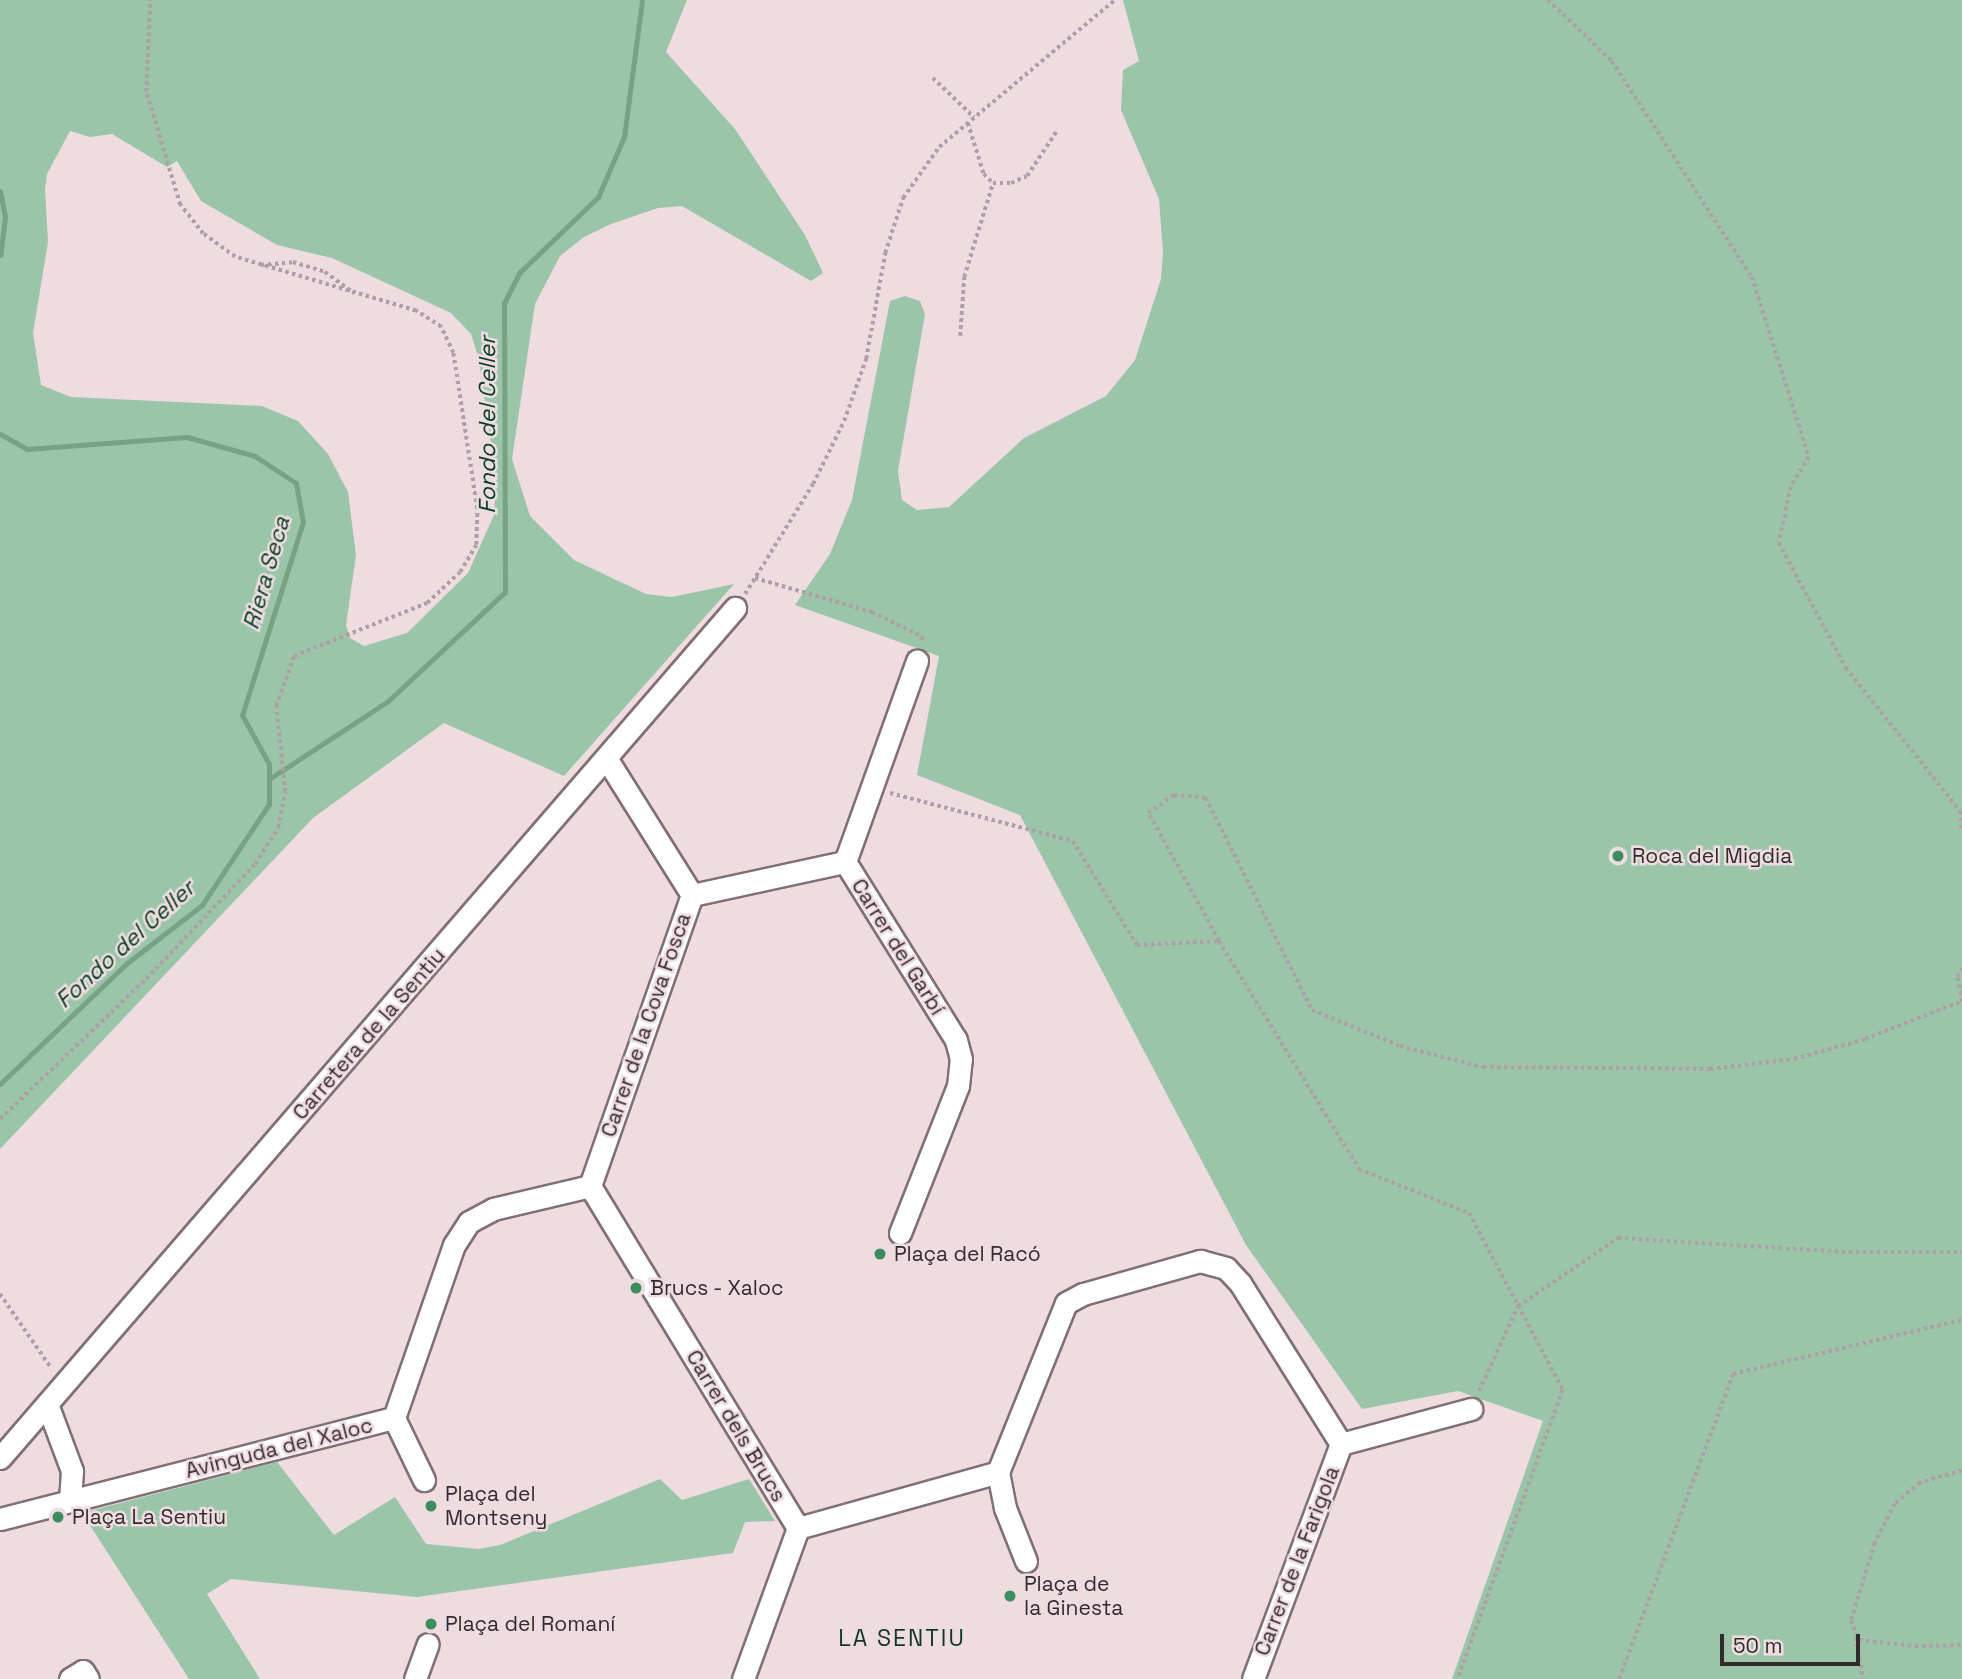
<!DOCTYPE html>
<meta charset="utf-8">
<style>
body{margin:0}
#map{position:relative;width:1962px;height:1679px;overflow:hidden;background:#eedce0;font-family:"Space Grotesk",sans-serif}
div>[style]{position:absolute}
.green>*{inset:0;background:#9bc5a9}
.stream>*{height:5px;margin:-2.5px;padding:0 2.5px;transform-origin:2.5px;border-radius:2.5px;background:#78a286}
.path>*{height:3.5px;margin-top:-1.75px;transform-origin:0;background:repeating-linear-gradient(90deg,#ad9fa3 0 3.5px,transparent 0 7px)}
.roads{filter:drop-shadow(2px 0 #807074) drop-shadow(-2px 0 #807074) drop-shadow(0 2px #807074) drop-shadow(0 -2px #807074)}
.minor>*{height:21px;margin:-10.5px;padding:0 10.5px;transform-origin:10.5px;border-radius:10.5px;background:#fff}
.dots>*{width:19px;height:19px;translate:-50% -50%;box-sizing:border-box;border:4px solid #eedce0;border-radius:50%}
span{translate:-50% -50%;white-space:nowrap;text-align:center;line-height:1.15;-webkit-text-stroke:5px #eedce0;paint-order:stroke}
.poi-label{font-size:21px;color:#322b2d}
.left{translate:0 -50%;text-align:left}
.street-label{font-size:21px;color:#322b2d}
.water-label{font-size:23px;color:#053d21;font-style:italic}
.neighbourhood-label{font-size:23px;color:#103821;letter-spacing:2px}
.scale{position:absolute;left:1720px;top:1634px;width:140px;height:32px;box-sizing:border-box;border:4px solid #322b2d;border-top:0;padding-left:9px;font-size:21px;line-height:24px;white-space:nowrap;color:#322b2d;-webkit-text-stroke:5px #eedce0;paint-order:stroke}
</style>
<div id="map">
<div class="green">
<i style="clip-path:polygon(evenodd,0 0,687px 0,666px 52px,735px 129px,805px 235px,823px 273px,811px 281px,682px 206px,658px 208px,611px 224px,584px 237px,560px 256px,535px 304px,512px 459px,530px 516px,574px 560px,646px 594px,672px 597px,734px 584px,564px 776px,444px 723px,313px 818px,0 1149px,0 0,70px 131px,90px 137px,112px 134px,167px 167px,177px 161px,201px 201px,277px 245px,332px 258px,451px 313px,471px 334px,479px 360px,496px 480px,494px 515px,468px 573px,407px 633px,364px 646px,350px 638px,346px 625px,356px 555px,348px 492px,328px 454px,298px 421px,262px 406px,71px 397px,41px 385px,33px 333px,48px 242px,45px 190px,47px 174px,70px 131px)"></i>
<i style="clip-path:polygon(1123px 0,1962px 0,1962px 1679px,1452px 1679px,1543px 1421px,1458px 1391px,1362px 1409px,1246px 1245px,1020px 815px,917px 775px,939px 656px,795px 605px,830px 554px,852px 500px,890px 301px,905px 296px,920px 301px,925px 314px,898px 471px,902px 500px,917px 510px,949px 507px,1024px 438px,1106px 396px,1135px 360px,1161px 279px,1163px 253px,1159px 199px,1121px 110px,1123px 70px,1139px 61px)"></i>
<i style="clip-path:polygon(277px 1462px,334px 1535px,395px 1497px,426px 1544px,478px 1549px,500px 1545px,660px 1479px,682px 1500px,749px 1479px,775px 1521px,745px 1522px,733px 1553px,417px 1597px,231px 1579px,207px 1594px,260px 1679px,189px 1679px,82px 1513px)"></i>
</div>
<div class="stream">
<i style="left:0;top:191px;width:26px;rotate:79deg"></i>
<i style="left:5px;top:217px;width:38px;rotate:97deg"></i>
<i style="left:0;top:434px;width:31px;rotate:29deg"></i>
<i style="left:27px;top:449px;width:160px;rotate:-4.3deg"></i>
<i style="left:187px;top:437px;width:71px;rotate:15.6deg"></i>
<i style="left:255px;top:456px;width:49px;rotate:33.4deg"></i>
<i style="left:296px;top:483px;width:40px;rotate:80deg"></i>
<i style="left:303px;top:522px;width:202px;rotate:107.5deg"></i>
<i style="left:242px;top:715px;width:56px;rotate:61.1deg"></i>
<i style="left:269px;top:764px;width:40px;rotate:90deg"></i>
<i style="left:269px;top:804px;width:121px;rotate:123.6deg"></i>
<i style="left:202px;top:905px;width:96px;rotate:142.2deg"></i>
<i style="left:126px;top:964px;width:174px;rotate:136.4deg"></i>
<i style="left:269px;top:779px;width:142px;rotate:-33.2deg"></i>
<i style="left:388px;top:701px;width:160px;rotate:-43deg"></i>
<i style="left:505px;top:592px;width:289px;rotate:-90.2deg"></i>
<i style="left:504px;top:303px;width:34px;rotate:-63deg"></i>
<i style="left:519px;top:273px;width:110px;rotate:-43.9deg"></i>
<i style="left:598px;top:197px;width:65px;rotate:-66.6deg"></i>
<i style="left:624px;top:137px;width:138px;rotate:-82.5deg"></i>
</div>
<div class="path">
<i style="left:1548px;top:0;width:88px;rotate:43.6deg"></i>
<i style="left:1612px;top:61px;width:257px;rotate:57.1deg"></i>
<i style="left:1752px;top:277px;width:189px;rotate:72.4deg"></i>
<i style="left:1809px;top:457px;width:35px;rotate:121deg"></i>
<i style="left:1791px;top:487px;width:57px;rotate:102.1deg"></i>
<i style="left:1779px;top:543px;width:142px;rotate:61.8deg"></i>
<i style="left:1846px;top:668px;width:183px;rotate:51.4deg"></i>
<i style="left:1960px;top:811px;width:21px;rotate:85deg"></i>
<i style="left:933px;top:78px;width:57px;rotate:43.6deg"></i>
<i style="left:968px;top:123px;width:53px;rotate:72.6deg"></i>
<i style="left:984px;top:174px;width:13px;rotate:45deg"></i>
<i style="left:993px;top:183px;width:18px"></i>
<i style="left:1011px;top:183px;width:17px;rotate:-24deg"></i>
<i style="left:1027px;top:176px;width:56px;rotate:-56.6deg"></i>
<i style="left:261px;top:265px;width:32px;rotate:-5deg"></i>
<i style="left:293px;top:262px;width:34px;rotate:17deg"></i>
<i style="left:325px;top:272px;width:36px;rotate:36deg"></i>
<i style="left:960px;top:336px;width:59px;rotate:-86.1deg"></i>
<i style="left:964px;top:277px;width:98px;rotate:-72.9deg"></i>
<i style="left:755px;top:578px;width:122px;rotate:16.2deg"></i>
<i style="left:872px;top:612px;width:57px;rotate:26.1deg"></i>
<i style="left:923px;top:637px;width:5px;rotate:101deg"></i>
<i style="left:745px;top:594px;width:129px;rotate:-58.3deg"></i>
<i style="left:813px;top:484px;width:70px;rotate:-63.8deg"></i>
<i style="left:844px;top:421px;width:66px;rotate:-70.5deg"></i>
<i style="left:866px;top:359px;width:108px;rotate:-79.8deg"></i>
<i style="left:885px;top:253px;width:58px;rotate:-71.9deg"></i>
<i style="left:903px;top:198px;width:62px;rotate:-54.8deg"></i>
<i style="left:939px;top:147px;width:229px;rotate:-39.9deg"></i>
<i style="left:890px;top:793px;width:189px;rotate:14.7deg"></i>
<i style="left:1073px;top:841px;width:122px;rotate:58.4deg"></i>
<i style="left:1137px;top:945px;width:82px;rotate:-2.8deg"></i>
<i style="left:1219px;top:941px;width:268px;rotate:58.4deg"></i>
<i style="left:1359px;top:1169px;width:118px;rotate:21.8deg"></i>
<i style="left:1469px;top:1213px;width:200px;rotate:62deg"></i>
<i style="left:1563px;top:1390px;width:307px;rotate:110deg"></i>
<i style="left:1219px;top:941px;width:146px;rotate:-119deg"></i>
<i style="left:1148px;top:813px;width:32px;rotate:-35deg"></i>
<i style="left:1174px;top:795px;width:32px;rotate:5deg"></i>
<i style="left:1206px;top:798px;width:237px;rotate:63.4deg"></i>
<i style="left:1312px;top:1010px;width:95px;rotate:22.2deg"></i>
<i style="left:1400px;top:1046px;width:86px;rotate:14.2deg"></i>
<i style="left:1483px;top:1067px;width:227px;rotate:0.5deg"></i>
<i style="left:1710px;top:1069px;width:85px;rotate:-6.8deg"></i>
<i style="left:1794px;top:1059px;width:74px;rotate:-15.7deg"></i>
<i style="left:1865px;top:1039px;width:104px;rotate:-21.4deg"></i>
<i style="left:1962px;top:1002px;width:25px;rotate:-101deg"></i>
<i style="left:1957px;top:977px;width:10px;rotate:-61deg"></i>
<i style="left:0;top:1119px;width:202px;rotate:-43.8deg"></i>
<i style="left:146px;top:979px;width:158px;rotate:-46.5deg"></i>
<i style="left:255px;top:864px;width:43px;rotate:-57.4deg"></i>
<i style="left:278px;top:828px;width:37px;rotate:-79deg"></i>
<i style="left:285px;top:792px;width:86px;rotate:-96deg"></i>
<i style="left:276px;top:706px;width:53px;rotate:-70.2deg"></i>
<i style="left:294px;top:656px;width:143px;rotate:-21.7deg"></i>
<i style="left:427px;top:603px;width:45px;rotate:-43.2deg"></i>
<i style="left:460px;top:572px;width:31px;rotate:-59deg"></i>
<i style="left:476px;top:545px;width:36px;rotate:-88deg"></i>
<i style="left:477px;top:509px;width:158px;rotate:-98.7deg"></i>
<i style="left:453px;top:353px;width:29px;rotate:-115deg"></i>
<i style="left:441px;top:327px;width:30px;rotate:-147deg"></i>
<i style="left:416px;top:311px;width:189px;rotate:-163.4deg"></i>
<i style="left:235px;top:257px;width:39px;rotate:-144deg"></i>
<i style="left:203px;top:234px;width:37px;rotate:-128deg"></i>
<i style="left:180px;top:205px;width:118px;rotate:-106.7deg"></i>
<i style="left:146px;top:92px;width:92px;rotate:-87.5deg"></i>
<i style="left:0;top:1294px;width:91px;rotate:55.3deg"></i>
<i style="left:1479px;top:1391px;width:94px;rotate:-65.4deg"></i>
<i style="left:1518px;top:1306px;width:121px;rotate:-34.2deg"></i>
<i style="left:1618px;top:1238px;width:231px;rotate:3.5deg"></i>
<i style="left:1849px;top:1252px;width:113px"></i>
<i style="left:1962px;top:1471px;width:44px;rotate:164.1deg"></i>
<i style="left:1920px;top:1483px;width:33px;rotate:140deg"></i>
<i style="left:1895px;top:1504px;width:44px;rotate:117.1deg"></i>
<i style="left:1875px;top:1543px;width:82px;rotate:107.1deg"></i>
<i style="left:1851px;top:1621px;width:21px;rotate:67deg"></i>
<i style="left:1859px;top:1640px;width:56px;rotate:6.1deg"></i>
<i style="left:1915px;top:1646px;width:47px;rotate:-1.2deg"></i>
<i style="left:1856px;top:1637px;width:43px;rotate:80.5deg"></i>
<i style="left:1619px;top:1679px;width:326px;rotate:-69.5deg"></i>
<i style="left:1733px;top:1374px;width:235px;rotate:-13.3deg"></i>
</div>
<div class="roads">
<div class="minor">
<i style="left:692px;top:895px;width:157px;rotate:-12.2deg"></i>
<i style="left:590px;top:1186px;width:400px;rotate:58.7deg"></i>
<i style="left:798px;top:1528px;width:161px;rotate:110deg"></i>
<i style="left:590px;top:1186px;width:308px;rotate:-70.7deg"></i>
<i style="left:692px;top:895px;width:158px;rotate:-122.1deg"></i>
<i style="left:900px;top:1233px;width:158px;rotate:-68.5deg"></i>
<i style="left:958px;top:1086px;width:27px;rotate:-84deg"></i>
<i style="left:961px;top:1059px;width:20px;rotate:-105deg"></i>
<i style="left:956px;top:1040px;width:210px;rotate:-121.9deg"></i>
<i style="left:845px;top:862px;width:214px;rotate:-70.3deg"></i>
<i style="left:47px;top:1404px;width:72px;rotate:69.5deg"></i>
<i style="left:72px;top:1471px;width:30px;rotate:94deg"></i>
<i style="left:394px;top:1418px;width:69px;rotate:64.2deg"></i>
<i style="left:1341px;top:1444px;width:135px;rotate:-15.1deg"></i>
<i style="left:0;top:1458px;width:1124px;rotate:-49.15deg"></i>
<i style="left:998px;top:1472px;width:37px;rotate:79deg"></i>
<i style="left:1005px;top:1508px;width:57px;rotate:68.4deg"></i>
<i style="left:0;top:1519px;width:407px;rotate:-14.4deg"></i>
<i style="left:394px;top:1418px;width:183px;rotate:-70.9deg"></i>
<i style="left:454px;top:1245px;width:27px;rotate:-57deg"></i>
<i style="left:469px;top:1222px;width:27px;rotate:-28deg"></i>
<i style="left:493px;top:1209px;width:100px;rotate:-13.3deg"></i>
<i style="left:798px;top:1528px;width:208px;rotate:-15.6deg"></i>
<i style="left:998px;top:1472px;width:182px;rotate:-68.1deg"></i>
<i style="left:1066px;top:1303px;width:19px;rotate:-28deg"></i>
<i style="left:1083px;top:1294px;width:122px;rotate:-15.8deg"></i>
<i style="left:1200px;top:1261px;width:27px;rotate:15deg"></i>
<i style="left:1226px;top:1268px;width:21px;rotate:47deg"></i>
<i style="left:1240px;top:1283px;width:190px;rotate:57.9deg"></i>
<i style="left:70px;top:1679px;width:15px;rotate:-32deg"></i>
<i style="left:83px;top:1671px;width:9px;rotate:58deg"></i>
<i style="left:415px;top:1679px;width:37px;rotate:-70deg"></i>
<i style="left:1253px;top:1679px;width:251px;rotate:-69.5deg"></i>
</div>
</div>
<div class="dots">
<i style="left:1618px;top:856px;background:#3d8e5e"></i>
<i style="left:880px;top:1254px;background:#3d8e5e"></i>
<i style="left:636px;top:1288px;background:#3d8e5e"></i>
<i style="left:431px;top:1506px;background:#3d8e5e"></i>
<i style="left:58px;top:1517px;background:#3d8e5e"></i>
<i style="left:1010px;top:1596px;background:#3d8e5e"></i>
<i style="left:431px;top:1624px;background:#3d8e5e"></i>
</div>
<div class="poi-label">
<span class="left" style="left:1632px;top:856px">Roca del Migdia</span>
<span class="left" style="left:894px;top:1254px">Plaça del Racó</span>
<span class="left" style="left:650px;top:1288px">Brucs - Xaloc</span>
<span class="left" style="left:445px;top:1506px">Plaça del<br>Montseny</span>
<span class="left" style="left:72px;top:1517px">Plaça La Sentiu</span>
<span class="left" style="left:1024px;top:1596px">Plaça de<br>la Ginesta</span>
<span class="left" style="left:445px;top:1624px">Plaça del Romaní</span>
</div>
<div class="street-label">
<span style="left:898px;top:947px;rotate:58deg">Carrer del Garbí</span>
<span style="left:646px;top:1025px;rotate:-71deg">Carrer de la Cova Fosca</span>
<span style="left:369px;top:1034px;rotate:-49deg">Carretera de la Sentiu</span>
<span style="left:736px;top:1426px;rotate:59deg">Carrer dels Brucs</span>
<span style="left:279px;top:1448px;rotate:-14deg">Avinguda del Xaloc</span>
<span style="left:1297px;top:1561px;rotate:-69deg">Carrer de la Farigola</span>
</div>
<div class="water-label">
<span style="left:487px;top:425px;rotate:-90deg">Fondo del Celler</span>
<span style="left:266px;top:573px;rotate:-74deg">Riera Seca</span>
<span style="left:125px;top:944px;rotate:-42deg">Fondo del Celler</span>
</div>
<div class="neighbourhood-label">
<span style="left:902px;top:1638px">LA SENTIU</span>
</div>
<div class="scale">50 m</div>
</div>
